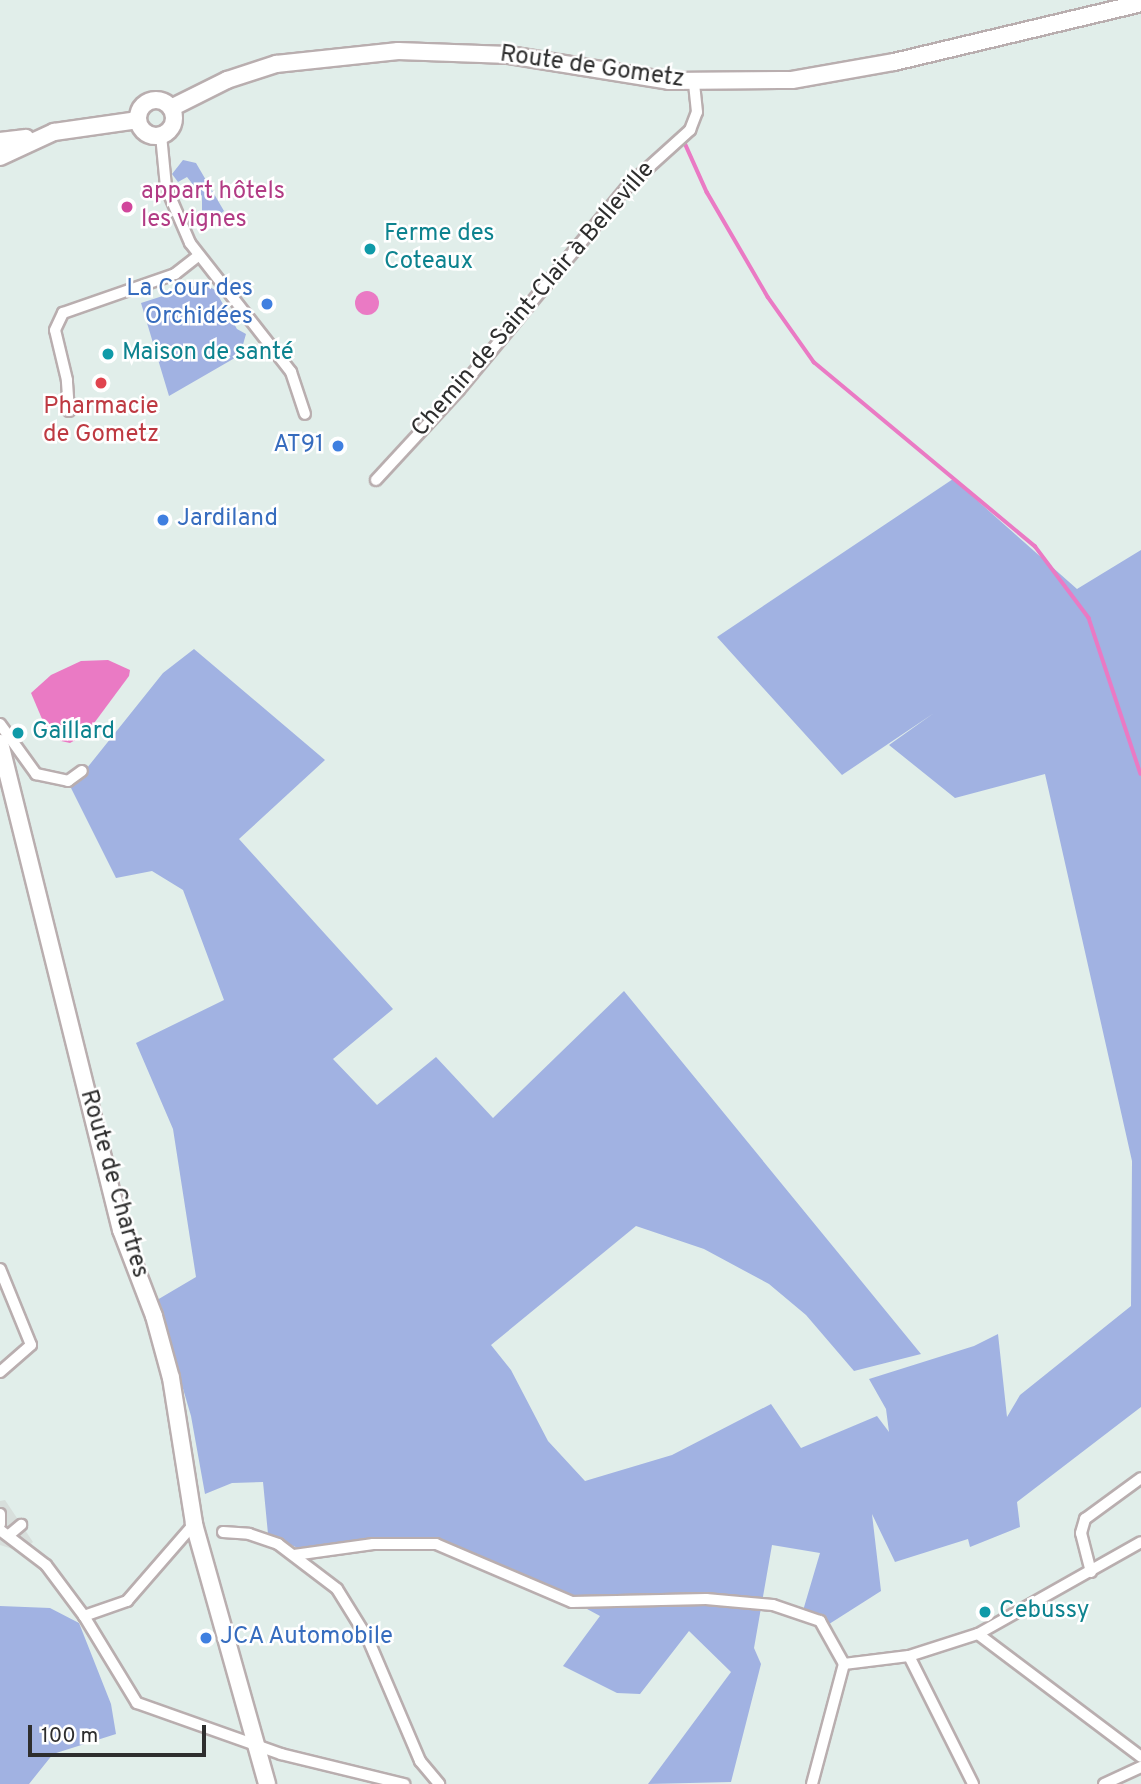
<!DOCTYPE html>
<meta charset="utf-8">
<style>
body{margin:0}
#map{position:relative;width:1141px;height:1784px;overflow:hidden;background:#e1eeea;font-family:Overpass,sans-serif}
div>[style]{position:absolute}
.green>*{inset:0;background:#a1b2e2}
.plaza>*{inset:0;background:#d8dfdc}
.water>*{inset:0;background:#ea7ac4}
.round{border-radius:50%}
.stream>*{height:3.5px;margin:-1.75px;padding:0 1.75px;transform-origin:1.75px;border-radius:1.75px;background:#ea7ac4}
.roads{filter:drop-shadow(2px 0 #b9aeaf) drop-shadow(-2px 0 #b9aeaf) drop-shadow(0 2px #b9aeaf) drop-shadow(0 -2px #b9aeaf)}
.street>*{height:10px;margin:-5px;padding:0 5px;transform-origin:5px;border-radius:5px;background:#fff}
.secondary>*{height:16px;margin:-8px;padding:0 8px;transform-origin:8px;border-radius:8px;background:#fff}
.secondary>.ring{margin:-8px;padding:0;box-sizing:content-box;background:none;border:16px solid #fff;border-radius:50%}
.dots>*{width:19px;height:19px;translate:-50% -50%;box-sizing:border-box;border:4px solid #fff;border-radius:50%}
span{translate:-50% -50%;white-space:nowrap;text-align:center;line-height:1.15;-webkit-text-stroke:5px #fff;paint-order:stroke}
.street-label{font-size:24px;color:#2e2e2e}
.hotel-label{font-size:24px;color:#b23c85}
.left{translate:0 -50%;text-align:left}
.culture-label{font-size:24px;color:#0d838f}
.shop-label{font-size:24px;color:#366cbe}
.right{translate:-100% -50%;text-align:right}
.health-label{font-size:24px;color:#be3a42}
.scale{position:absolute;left:28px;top:1725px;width:178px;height:32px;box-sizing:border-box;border:4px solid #2e2e2e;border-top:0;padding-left:9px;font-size:21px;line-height:24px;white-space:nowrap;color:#2e2e2e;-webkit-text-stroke:5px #fff;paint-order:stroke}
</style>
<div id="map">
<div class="green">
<i style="clip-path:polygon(183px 160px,196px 163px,224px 211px,202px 229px,202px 196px,187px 177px,178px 182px,172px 174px)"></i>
<i style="clip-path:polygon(203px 283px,215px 290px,237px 329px,246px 334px,240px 355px,169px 396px,141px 303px)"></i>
<i style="clip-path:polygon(953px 479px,1077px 589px,1141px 550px,1141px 1407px,1017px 1502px,1020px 1527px,970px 1547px,968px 1539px,895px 1562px,872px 1514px,881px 1591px,826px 1626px,802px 1614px,820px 1553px,772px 1545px,754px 1648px,761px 1664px,731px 1782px,648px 1784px,731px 1672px,689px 1631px,640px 1694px,617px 1693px,563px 1666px,600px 1616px,526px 1576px,437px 1541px,304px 1551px,268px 1534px,263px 1482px,232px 1483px,205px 1494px,191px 1416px,157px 1300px,196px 1277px,173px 1129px,136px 1043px,224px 1000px,183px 890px,152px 871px,116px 878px,71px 788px,163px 673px,194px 649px,325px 760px,239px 839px,393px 1009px,333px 1059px,377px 1105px,436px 1057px,493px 1118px,624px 991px,921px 1354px,854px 1371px,806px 1315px,769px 1284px,704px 1249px,636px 1226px,491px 1345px,511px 1370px,548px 1441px,585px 1481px,672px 1455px,771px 1404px,801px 1448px,877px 1416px,889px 1432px,886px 1409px,869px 1379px,974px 1346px,998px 1334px,1007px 1417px,1020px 1395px,1131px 1306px,1132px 1161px,1045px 774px,955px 798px,889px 745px,934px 713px,842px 775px,717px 637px)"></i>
<i style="clip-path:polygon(0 1606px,50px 1608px,79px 1623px,111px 1704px,116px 1734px,53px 1754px,29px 1784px,0 1784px)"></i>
</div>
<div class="plaza">
<i style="clip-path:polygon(5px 1500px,33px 1542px,22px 1552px,0 1545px,0 1501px)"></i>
</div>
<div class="water">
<i class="round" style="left:355px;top:291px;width:24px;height:24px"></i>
<i style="clip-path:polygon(108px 660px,130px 670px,129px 676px,86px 734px,70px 743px,61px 741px,45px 726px,31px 693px,51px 675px,81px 661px)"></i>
</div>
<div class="stream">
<i style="left:685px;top:143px;width:54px;rotate:65.8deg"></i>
<i style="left:707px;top:192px;width:121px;rotate:59.8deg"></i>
<i style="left:768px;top:297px;width:80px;rotate:54.7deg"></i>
<i style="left:814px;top:362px;width:288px;rotate:39.8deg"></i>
<i style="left:1035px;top:546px;width:90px;rotate:53.1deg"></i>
<i style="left:1089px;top:618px;width:164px;rotate:71.6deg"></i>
</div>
<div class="roads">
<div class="street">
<i style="left:161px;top:135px;width:52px;rotate:84.5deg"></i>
<i style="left:166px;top:187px;width:61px;rotate:66.8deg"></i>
<i style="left:190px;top:243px;width:164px;rotate:51.9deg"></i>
<i style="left:291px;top:372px;width:44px;rotate:71.6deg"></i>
<i style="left:69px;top:411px;width:31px;rotate:-94deg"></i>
<i style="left:67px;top:380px;width:51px;rotate:-103.5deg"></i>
<i style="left:55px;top:330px;width:19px;rotate:-65deg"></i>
<i style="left:63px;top:313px;width:119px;rotate:-19.2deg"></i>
<i style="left:175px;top:274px;width:29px;rotate:-38deg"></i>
<i style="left:376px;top:480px;width:122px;rotate:-47.3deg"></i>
<i style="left:459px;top:390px;width:265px;rotate:-50.4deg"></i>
<i style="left:628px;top:186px;width:84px;rotate:-42.1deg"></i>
<i style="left:690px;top:130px;width:19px;rotate:-69deg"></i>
<i style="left:697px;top:112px;width:29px;rotate:-96deg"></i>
<i style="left:0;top:724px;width:62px;rotate:54.2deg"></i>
<i style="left:36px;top:774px;width:33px;rotate:12deg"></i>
<i style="left:68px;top:781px;width:17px;rotate:-36deg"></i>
<i style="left:0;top:1269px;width:82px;rotate:67.8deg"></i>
<i style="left:31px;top:1345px;width:41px;rotate:138.9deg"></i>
<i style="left:0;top:1514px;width:10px;rotate:90deg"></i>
<i style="left:0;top:1530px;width:58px;rotate:37.3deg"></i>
<i style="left:46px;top:1565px;width:64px;rotate:53.3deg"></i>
<i style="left:84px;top:1616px;width:102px;rotate:58.7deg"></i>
<i style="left:137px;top:1703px;width:153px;rotate:19.5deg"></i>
<i style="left:281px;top:1754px;width:127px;rotate:13.7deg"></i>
<i style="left:223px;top:1532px;width:26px;rotate:4deg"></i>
<i style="left:249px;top:1534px;width:31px;rotate:19deg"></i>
<i style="left:278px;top:1544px;width:74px;rotate:37.3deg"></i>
<i style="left:337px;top:1589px;width:59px;rotate:58.2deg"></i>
<i style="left:368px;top:1639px;width:133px;rotate:66.9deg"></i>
<i style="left:420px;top:1761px;width:30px;rotate:50deg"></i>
<i style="left:9px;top:1535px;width:16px;rotate:-40deg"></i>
<i style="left:294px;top:1555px;width:80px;rotate:-7.9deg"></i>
<i style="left:373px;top:1544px;width:63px"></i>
<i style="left:436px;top:1544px;width:148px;rotate:23.1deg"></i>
<i style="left:572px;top:1602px;width:134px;rotate:-1.3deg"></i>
<i style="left:706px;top:1599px;width:67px;rotate:5.1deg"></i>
<i style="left:773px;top:1605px;width:50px;rotate:18.8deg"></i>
<i style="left:820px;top:1621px;width:49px;rotate:60.8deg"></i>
<i style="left:1091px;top:1572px;width:40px;rotate:-104.4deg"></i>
<i style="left:1081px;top:1533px;width:15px;rotate:-74deg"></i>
<i style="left:1085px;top:1519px;width:69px;rotate:-36.2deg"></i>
<i style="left:84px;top:1616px;width:46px;rotate:-19.2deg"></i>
<i style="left:127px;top:1601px;width:102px;rotate:-49deg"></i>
<i style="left:978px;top:1634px;width:204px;rotate:37deg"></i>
<i style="left:909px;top:1656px;width:143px;rotate:63.4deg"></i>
<i style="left:844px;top:1664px;width:65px;rotate:-7deg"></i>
<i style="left:909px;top:1656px;width:72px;rotate:-17.7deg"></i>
<i style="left:978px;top:1634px;width:187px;rotate:-29.4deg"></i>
<i style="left:812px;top:1784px;width:124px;rotate:-75.1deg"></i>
<i style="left:1104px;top:1784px;width:41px;rotate:-24.7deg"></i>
</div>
<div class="secondary">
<i class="ring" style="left:138px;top:100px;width:20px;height:20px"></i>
<i style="left:171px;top:108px;width:63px;rotate:-26.6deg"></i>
<i style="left:227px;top:80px;width:52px;rotate:-18.1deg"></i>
<i style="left:276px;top:64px;width:123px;rotate:-6.1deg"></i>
<i style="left:398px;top:51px;width:111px;rotate:2.1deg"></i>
<i style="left:509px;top:55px;width:162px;rotate:9.2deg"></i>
<i style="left:669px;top:81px;width:123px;rotate:-0.5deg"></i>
<i style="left:792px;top:80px;width:104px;rotate:-10deg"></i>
<i style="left:894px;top:62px;width:254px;rotate:-13.4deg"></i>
<i style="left:0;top:141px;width:26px;rotate:-7deg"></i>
<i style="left:0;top:157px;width:60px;rotate:-24.8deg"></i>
<i style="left:54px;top:132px;width:85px;rotate:-8.1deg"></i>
<i style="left:0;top:743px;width:502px;rotate:76.05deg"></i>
<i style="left:121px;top:1230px;width:92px;rotate:69deg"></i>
<i style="left:154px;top:1316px;width:64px;rotate:74.7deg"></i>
<i style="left:171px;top:1378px;width:148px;rotate:81deg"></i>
<i style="left:194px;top:1524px;width:270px;rotate:74.3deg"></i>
</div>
</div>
<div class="dots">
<i style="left:127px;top:207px;background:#d1479c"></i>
<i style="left:370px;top:249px;background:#0f9aa8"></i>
<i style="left:267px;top:304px;background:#3f7fe0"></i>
<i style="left:108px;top:354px;background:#0f9aa8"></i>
<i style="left:101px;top:383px;background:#e0444e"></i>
<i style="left:338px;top:446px;background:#3f7fe0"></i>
<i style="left:163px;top:520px;background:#3f7fe0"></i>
<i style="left:18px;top:733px;background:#0f9aa8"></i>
<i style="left:985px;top:1612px;background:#0f9aa8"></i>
<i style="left:206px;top:1638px;background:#3f7fe0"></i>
</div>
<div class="street-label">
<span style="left:592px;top:68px;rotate:8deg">Route de Gometz</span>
<span style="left:534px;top:300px;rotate:-49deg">Chemin de Saint-Clair à Belleville</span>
<span style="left:113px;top:1184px;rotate:74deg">Route de Chartres</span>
</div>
<div class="hotel-label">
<span class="left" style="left:141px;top:207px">appart hôtels<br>les vignes</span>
</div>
<div class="culture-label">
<span class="left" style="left:384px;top:249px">Ferme des<br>Coteaux</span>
<span class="left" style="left:122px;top:354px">Maison de santé</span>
<span class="left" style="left:32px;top:733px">Gaillard</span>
<span class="left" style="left:999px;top:1612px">Cebussy</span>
</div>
<div class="shop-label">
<span class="right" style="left:253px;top:304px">La Cour des<br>Orchidées</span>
<span class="right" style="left:324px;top:446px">AT91</span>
<span class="left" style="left:177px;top:520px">Jardiland</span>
<span class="left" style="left:220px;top:1638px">JCA Automobile</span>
</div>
<div class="health-label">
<span style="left:101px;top:422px">Pharmacie<br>de Gometz</span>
</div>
<div class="scale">100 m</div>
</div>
